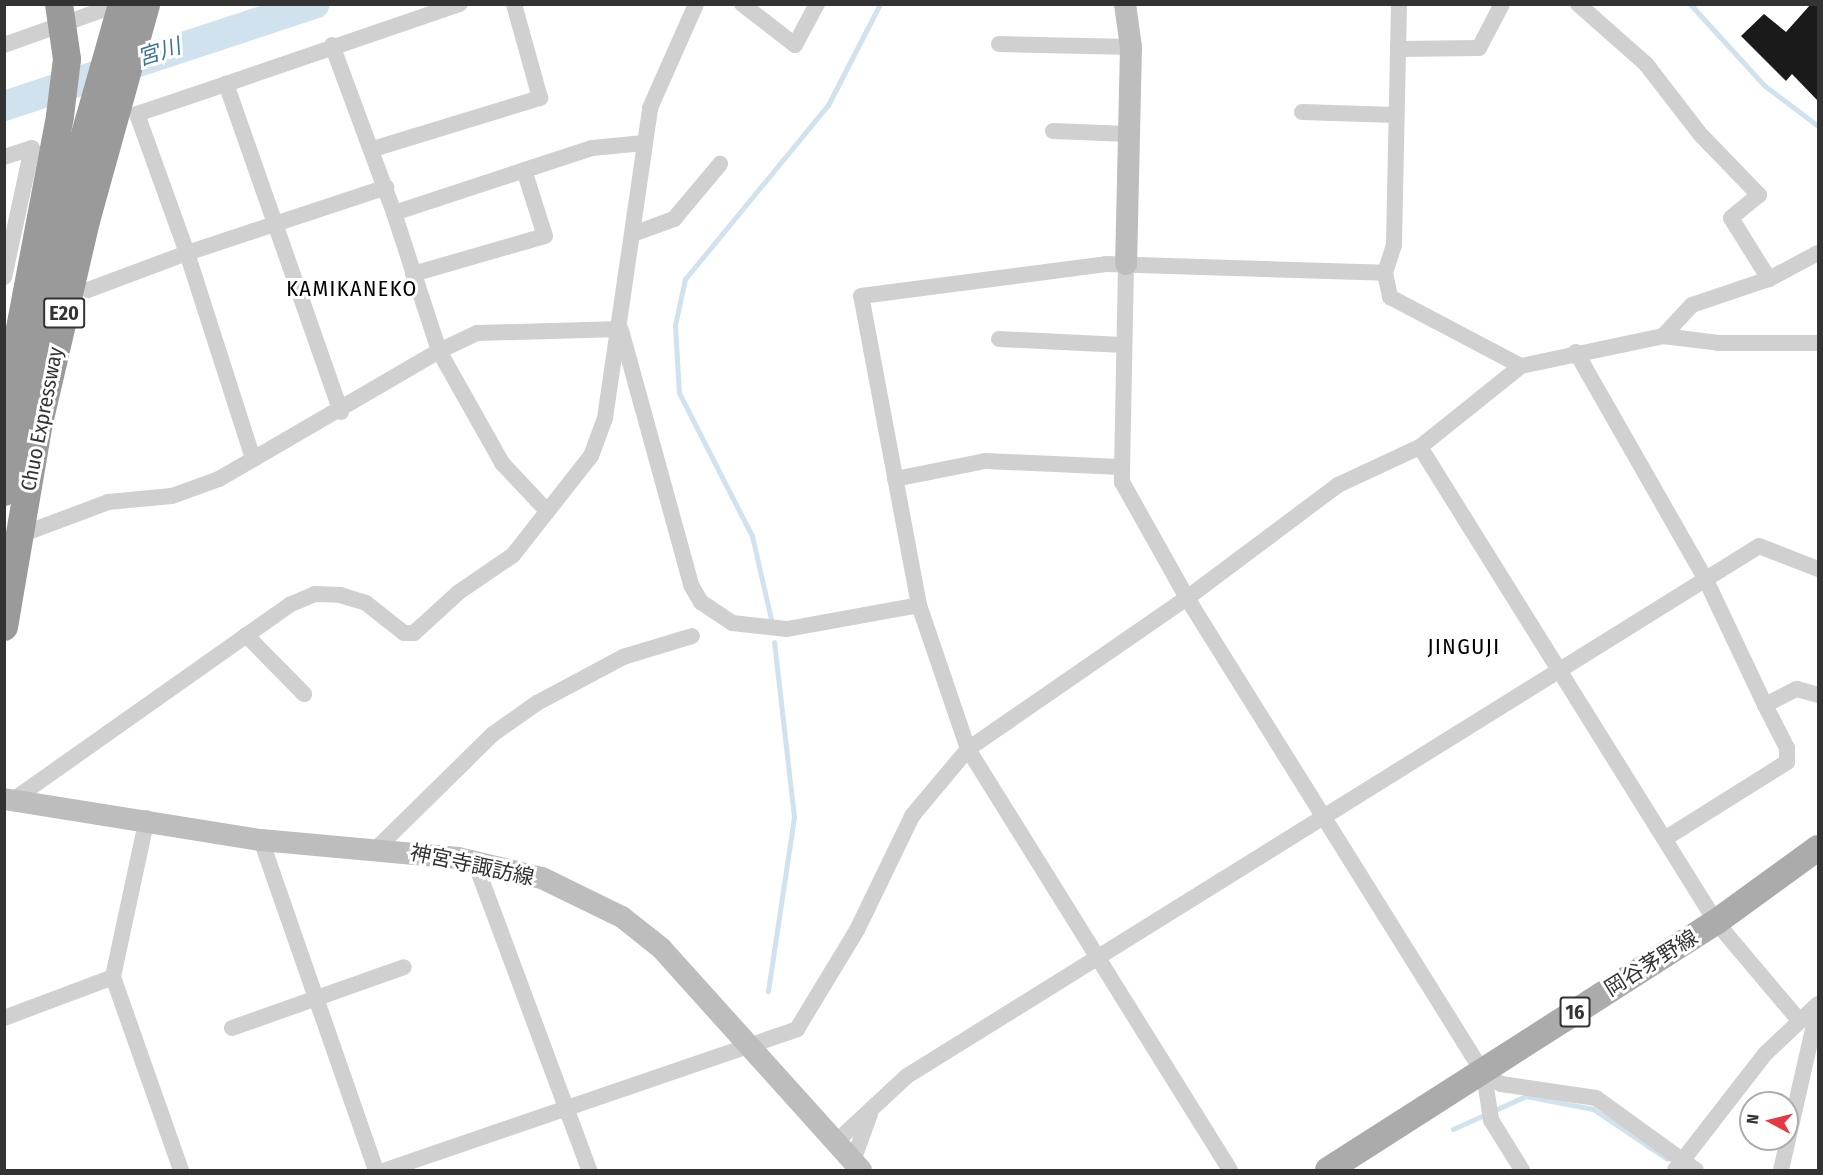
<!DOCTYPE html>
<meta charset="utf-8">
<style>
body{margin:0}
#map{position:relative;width:1823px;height:1175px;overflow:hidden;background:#fff;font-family:"Fira Sans Condensed","Noto Sans JP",sans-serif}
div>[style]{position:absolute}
.stream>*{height:5px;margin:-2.5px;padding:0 2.5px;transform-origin:2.5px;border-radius:2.5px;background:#cfe2ee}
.river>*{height:30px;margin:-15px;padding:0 15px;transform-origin:15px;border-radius:15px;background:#cfe2ee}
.building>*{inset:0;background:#1a1a1a}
.street>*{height:16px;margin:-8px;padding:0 8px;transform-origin:8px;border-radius:8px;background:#d0d0d0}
.secondary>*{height:22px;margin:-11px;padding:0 11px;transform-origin:11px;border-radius:11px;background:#bdbdbd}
.primary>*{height:26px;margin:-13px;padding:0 13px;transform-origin:13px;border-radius:13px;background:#ababab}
.highway>*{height:28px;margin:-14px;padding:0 14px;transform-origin:14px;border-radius:14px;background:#9a9a9a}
.highway-bridge>*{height:28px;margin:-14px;padding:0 14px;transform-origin:14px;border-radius:14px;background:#9a9a9a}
span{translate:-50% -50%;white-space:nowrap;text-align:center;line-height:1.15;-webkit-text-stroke:6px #fff;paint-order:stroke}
.shield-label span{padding:2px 4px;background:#fff;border:2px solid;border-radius:4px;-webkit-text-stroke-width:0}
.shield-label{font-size:20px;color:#333;font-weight:700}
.street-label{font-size:21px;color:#333}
.water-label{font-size:22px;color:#3f7597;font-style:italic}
.neighbourhood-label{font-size:22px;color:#000;letter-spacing:1.5px}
.frame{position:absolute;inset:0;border:6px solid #333;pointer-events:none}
.north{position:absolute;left:1739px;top:1091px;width:60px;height:60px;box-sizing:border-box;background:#fff;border:2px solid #adadad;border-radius:50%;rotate:277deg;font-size:16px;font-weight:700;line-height:24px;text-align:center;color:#333}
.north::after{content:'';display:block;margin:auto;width:21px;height:27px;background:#e63946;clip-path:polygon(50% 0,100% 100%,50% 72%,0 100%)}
</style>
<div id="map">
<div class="stream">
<i style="left:1690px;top:4px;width:111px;rotate:47.6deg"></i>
<i style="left:1765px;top:86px;width:66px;rotate:37deg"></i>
<i style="left:771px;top:619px;width:85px;rotate:-102.9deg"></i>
<i style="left:752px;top:536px;width:161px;rotate:-117deg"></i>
<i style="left:679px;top:393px;width:68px;rotate:-93.4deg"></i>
<i style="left:675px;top:325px;width:47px;rotate:-77.7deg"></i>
<i style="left:685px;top:279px;width:225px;rotate:-50.6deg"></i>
<i style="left:828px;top:105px;width:114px;rotate:-62.8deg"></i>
<i style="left:768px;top:991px;width:176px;rotate:-81.5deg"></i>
<i style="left:794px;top:817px;width:176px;rotate:-96.5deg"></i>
<i style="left:1453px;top:1129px;width:80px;rotate:-24.3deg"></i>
<i style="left:1526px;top:1096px;width:68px;rotate:11deg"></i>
<i style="left:1593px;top:1109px;width:89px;rotate:34deg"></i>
</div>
<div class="river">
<i style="left:4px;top:106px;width:327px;rotate:-18.2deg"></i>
</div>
<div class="building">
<i style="clip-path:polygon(1811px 4px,1818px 4px,1818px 101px,1792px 74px,1786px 81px,1741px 36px,1764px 14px,1786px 32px)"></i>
</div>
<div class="street">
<i style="left:742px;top:4px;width:67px;rotate:37.7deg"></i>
<i style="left:795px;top:45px;width:47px;rotate:-61.8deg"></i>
<i style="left:1399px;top:4px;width:241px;rotate:91.2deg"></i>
<i style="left:1394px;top:245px;width:29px;rotate:108deg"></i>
<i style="left:1385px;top:273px;width:25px;rotate:78deg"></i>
<i style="left:1390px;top:297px;width:148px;rotate:27.8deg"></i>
<i style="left:1578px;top:4px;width:91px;rotate:41.4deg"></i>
<i style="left:1646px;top:64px;width:88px;rotate:52.4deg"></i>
<i style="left:1700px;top:134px;width:85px;rotate:46deg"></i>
<i style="left:1759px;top:195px;width:36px;rotate:141deg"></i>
<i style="left:1731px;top:218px;width:72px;rotate:58.1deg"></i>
<i style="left:999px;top:44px;width:132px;rotate:1.3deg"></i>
<i style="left:4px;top:45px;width:122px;rotate:-19.6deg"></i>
<i style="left:332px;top:45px;width:179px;rotate:69.7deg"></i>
<i style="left:394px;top:213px;width:208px;rotate:-18.2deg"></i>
<i style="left:592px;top:148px;width:52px;rotate:-5.5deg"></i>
<i style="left:1398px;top:49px;width:81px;rotate:-0.7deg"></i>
<i style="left:1479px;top:48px;width:50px;rotate:-62.4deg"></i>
<i style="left:226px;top:84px;width:94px;rotate:161.4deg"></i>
<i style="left:137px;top:114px;width:148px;rotate:70.2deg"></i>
<i style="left:187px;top:253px;width:210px;rotate:-18.3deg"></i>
<i style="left:1302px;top:112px;width:94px;rotate:1.8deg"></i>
<i style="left:1053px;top:131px;width:75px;rotate:2.3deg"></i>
<i style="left:373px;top:149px;width:175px;rotate:-17deg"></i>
<i style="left:540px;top:98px;width:98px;rotate:-105.5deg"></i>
<i style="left:4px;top:157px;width:29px;rotate:-18deg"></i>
<i style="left:32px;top:148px;width:132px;rotate:102.2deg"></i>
<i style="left:394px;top:213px;width:145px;rotate:71.9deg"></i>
<i style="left:439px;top:351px;width:42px;rotate:-25.3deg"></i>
<i style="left:477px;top:333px;width:143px;rotate:-1.6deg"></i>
<i style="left:633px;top:234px;width:44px;rotate:-20.1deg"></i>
<i style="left:674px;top:219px;width:72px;rotate:-50.1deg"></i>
<i style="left:1126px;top:264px;width:218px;rotate:91.1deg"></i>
<i style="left:1122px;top:482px;width:133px;rotate:60.7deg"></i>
<i style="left:1187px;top:598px;width:561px;rotate:58.04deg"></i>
<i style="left:1484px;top:1074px;width:47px;rotate:81.3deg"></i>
<i style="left:1491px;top:1120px;width:59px;rotate:58.2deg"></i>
<i style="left:413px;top:274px;width:137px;rotate:-16.1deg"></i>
<i style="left:545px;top:236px;width:69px;rotate:-107.7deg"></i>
<i style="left:88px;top:290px;width:106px;rotate:-20.5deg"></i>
<i style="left:187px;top:253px;width:216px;rotate:72.2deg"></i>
<i style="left:621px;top:330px;width:264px;rotate:74.6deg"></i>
<i style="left:691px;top:585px;width:20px;rotate:60deg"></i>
<i style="left:701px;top:602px;width:37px;rotate:34deg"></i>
<i style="left:732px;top:623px;width:55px;rotate:6.2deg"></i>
<i style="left:787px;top:629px;width:134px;rotate:-10.3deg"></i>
<i style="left:1663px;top:336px;width:42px;rotate:-46.9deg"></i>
<i style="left:1692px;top:305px;width:81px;rotate:-18.7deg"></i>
<i style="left:1769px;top:279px;width:55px;rotate:-28deg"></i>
<i style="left:999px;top:339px;width:124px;rotate:2.8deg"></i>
<i style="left:1576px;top:352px;width:260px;rotate:60.3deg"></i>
<i style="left:1705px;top:578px;width:140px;rotate:64.7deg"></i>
<i style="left:1765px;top:705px;width:36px;rotate:-27deg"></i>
<i style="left:1797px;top:689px;width:22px;rotate:16deg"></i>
<i style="left:341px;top:412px;width:348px;rotate:-109.3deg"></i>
<i style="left:226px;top:84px;width:247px;rotate:-18.9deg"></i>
<i style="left:1420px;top:447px;width:560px;rotate:58.07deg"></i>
<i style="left:1716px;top:922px;width:127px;rotate:49.8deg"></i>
<i style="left:895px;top:479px;width:92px;rotate:-11.3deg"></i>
<i style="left:985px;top:461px;width:135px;rotate:2.5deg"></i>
<i style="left:31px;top:531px;width:82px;rotate:-20.6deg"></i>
<i style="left:108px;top:502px;width:64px;rotate:-5.4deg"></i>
<i style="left:172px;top:496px;width:50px;rotate:-19.9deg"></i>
<i style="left:219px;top:479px;width:255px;rotate:-30.2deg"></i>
<i style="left:439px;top:351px;width:129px;rotate:60.6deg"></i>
<i style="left:502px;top:463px;width:66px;rotate:46.8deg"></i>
<i style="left:246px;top:635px;width:83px;rotate:45.5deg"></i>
<i style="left:13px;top:800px;width:338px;rotate:-35.2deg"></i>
<i style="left:289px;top:605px;width:28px;rotate:-23deg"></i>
<i style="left:315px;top:594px;width:25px;rotate:2deg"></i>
<i style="left:340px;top:595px;width:27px;rotate:17deg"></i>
<i style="left:366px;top:603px;width:48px;rotate:38.3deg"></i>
<i style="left:404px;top:633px;width:10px"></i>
<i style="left:414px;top:633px;width:61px;rotate:-42.3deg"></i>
<i style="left:459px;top:592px;width:65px;rotate:-34.4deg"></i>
<i style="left:513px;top:555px;width:126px;rotate:-51.8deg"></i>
<i style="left:591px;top:456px;width:40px;rotate:-69.8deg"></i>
<i style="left:605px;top:418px;width:313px;rotate:-81.7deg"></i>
<i style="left:650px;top:108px;width:114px;rotate:-66.1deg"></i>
<i style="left:147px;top:818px;width:163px;rotate:102.1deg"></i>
<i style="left:113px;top:977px;width:205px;rotate:70.6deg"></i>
<i style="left:1666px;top:838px;width:143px;rotate:-32.1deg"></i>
<i style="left:1787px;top:762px;width:14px;rotate:-90deg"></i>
<i style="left:1787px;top:748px;width:48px;rotate:-117.1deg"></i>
<i style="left:261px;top:840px;width:349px;rotate:70.8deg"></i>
<i style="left:378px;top:847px;width:161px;rotate:-44.5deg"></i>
<i style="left:493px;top:734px;width:54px;rotate:-35.2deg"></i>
<i style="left:537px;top:703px;width:98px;rotate:-28.1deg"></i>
<i style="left:623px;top:657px;width:72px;rotate:-16.9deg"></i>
<i style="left:474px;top:860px;width:331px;rotate:69.6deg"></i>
<i style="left:4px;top:1018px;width:116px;rotate:-20.6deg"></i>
<i style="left:232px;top:1028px;width:182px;rotate:-19.5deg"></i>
<i style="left:1484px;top:1074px;width:20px;rotate:30deg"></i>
<i style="left:1501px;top:1084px;width:96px;rotate:8.4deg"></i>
<i style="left:1596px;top:1098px;width:123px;rotate:35.8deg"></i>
<i style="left:837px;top:1141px;width:96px;rotate:-42.9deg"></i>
<i style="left:907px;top:1076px;width:1003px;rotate:-31.88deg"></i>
<i style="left:1759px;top:546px;width:63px;rotate:21.3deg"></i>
<i style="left:853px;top:1161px;width:50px;rotate:-70.1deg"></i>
<i style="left:386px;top:1170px;width:435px;rotate:-18.9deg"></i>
<i style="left:797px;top:1029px;width:116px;rotate:-58.8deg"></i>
<i style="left:857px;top:930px;width:127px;rotate:-64.2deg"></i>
<i style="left:912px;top:816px;width:87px;rotate:-50.1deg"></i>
<i style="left:968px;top:749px;width:266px;rotate:-34.6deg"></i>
<i style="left:1187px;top:598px;width:189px;rotate:-36.8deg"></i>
<i style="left:1338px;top:485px;width:90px;rotate:-24.9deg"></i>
<i style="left:1420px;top:447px;width:129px;rotate:-38.7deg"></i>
<i style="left:1521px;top:366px;width:145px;rotate:-11.9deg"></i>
<i style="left:1663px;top:336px;width:56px;rotate:7.1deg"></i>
<i style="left:1719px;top:343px;width:99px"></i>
<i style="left:1230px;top:1170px;width:496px;rotate:-121.9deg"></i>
<i style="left:968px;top:749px;width:152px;rotate:-108.8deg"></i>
<i style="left:919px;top:605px;width:314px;rotate:-100.6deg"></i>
<i style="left:861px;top:296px;width:247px;rotate:-7.4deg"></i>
<i style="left:1106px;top:264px;width:279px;rotate:1.8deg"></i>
<i style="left:1675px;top:1170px;width:147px;rotate:-52.2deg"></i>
<i style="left:1765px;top:1054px;width:73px;rotate:-43.3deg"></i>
<i style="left:1781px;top:1170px;width:167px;rotate:-77.2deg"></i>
</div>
<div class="secondary">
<i style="left:1125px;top:4px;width:43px;rotate:82.1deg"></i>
<i style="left:1131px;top:47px;width:217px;rotate:91.3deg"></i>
<i style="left:4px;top:799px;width:260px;rotate:9.1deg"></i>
<i style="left:261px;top:840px;width:198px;rotate:5.2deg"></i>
<i style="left:458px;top:858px;width:86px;rotate:13.4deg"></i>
<i style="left:542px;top:878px;width:89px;rotate:26deg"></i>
<i style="left:622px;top:917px;width:50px;rotate:38.5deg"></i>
<i style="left:661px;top:948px;width:299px;rotate:48deg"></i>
</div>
<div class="primary">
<i style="left:1328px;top:1170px;width:460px;rotate:-32.6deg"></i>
<i style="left:1716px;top:922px;width:126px;rotate:-36deg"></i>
</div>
<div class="highway">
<i style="left:4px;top:492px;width:283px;rotate:-78.2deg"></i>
<i style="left:62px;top:215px;width:219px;rotate:-74.1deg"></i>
</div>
<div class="highway-bridge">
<i style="left:4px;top:413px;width:302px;rotate:-79.3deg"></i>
<i style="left:60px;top:116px;width:57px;rotate:-83deg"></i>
<i style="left:67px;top:59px;width:56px;rotate:-98.3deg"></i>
<i style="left:4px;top:627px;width:207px;rotate:-80.3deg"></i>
<i style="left:39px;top:423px;width:207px;rotate:-76.9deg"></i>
<i style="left:86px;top:221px;width:225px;rotate:-74.5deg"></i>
</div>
<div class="shield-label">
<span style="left:64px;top:313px">E20</span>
<span style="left:1575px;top:1012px">16</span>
</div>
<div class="street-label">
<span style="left:42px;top:419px;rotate:-79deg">Chuo Expressway</span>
<span style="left:472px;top:865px;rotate:12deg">神宮寺諏訪線</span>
<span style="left:1651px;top:963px;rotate:-32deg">岡谷茅野線</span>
</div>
<div class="water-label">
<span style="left:159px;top:52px;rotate:-18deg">宮川</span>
</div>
<div class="neighbourhood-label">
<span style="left:352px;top:289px">KAMIKANEKO</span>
<span style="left:1464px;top:647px">JINGUJI</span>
</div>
<div class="frame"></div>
<div class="north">N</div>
</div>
